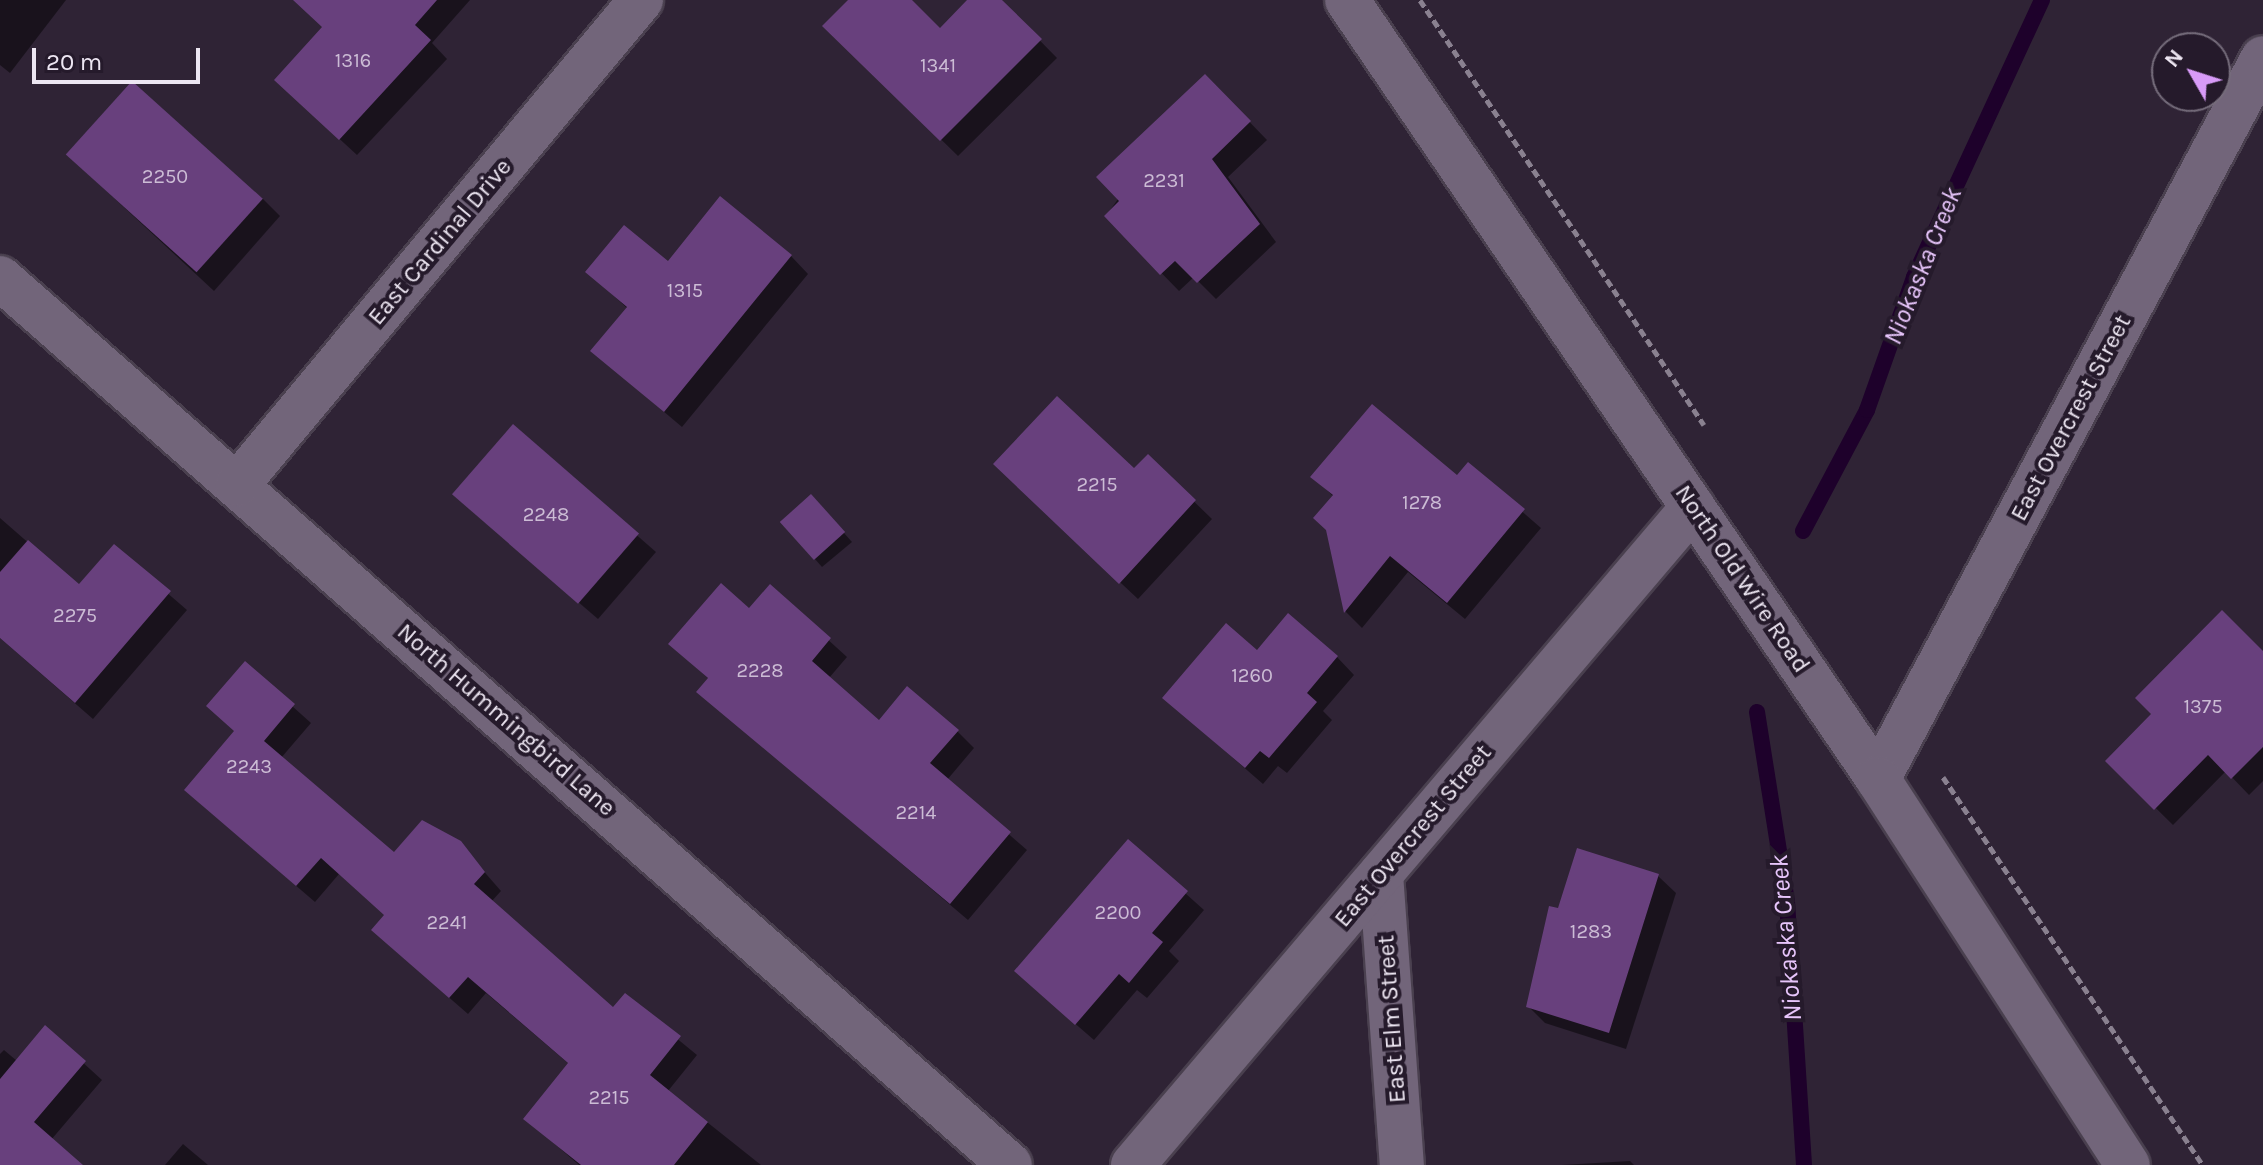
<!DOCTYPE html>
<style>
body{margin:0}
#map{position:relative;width:2263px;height:1165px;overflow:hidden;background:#2f2335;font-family:Karla,sans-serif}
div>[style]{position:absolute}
.shadow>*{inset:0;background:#0007}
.stream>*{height:16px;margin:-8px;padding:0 8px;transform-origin:8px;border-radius:8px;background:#1e012b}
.building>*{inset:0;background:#68407d;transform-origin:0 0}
.path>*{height:5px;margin-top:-2.5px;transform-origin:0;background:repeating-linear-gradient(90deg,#8a8190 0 8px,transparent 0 12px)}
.roads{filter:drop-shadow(2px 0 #4a404f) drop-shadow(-2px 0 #4a404f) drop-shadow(0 2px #4a404f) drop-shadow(0 -2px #4a404f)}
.street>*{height:44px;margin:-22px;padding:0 22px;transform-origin:22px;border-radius:22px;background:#72657a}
.secondary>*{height:44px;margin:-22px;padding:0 22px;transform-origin:22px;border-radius:22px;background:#72657a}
span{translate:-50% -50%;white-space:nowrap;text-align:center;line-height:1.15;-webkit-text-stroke:8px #251a2b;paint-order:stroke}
.number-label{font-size:20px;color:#ccbcd5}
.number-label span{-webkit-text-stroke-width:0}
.street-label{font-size:24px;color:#ede6f2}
.water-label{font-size:26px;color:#e7c5fb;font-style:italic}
.north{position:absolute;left:2151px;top:32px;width:80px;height:80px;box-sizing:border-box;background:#251a2b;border:2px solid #756c7b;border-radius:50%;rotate:309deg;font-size:22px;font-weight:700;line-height:32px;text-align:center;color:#ede6f2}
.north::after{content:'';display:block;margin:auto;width:28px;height:36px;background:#d89bf8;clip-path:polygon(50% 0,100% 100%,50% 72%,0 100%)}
.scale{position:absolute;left:32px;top:48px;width:168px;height:36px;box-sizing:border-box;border:4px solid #ede6f2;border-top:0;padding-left:10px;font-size:24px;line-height:28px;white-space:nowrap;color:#ede6f2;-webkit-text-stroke:6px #251a2b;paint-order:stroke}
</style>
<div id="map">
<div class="shadow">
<i style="clip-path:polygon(0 0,66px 0,10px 73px,0 65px)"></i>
<i style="clip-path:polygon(320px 0,470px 0,432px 43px,447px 59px,357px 155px,294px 97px,325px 28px)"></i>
<i style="clip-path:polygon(850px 0,909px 0,940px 31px,970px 0,1000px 0,1057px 58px,958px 156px,825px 26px)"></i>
<i style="clip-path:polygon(1205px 76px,1267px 140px,1228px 177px,1276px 242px,1216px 299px,1194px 277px,1179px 291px,1106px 216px)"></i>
<i style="clip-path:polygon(86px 172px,263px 199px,280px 216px,214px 291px)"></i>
<i style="clip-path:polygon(791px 256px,808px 274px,682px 427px,592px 351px,628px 309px,588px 272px)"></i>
<i style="clip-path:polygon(513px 427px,656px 552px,598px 619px,472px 511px)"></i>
<i style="clip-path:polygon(1148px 457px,1212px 519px,1138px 599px,1012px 481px,1134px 471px)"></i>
<i style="clip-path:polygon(1469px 465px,1541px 528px,1465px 619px,1408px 572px,1362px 628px,1346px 612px,1329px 531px,1334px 497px,1313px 477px,1458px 478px)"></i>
<i style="clip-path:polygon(819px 505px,852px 542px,822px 567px,782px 522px)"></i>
<i style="clip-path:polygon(0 518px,79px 587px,114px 547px,187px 610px,93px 719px,0 638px)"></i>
<i style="clip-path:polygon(770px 587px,847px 657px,829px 678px,879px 723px,957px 731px,974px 748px,947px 780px,1027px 850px,968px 920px,699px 692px,710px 680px,670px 644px,750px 611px)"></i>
<i style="clip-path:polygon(1258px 652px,1337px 657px,1354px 675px,1323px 711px,1332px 720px,1287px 773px,1278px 766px,1263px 784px,1164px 698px)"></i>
<i style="clip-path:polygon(2263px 654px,2263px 781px,2249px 795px,2226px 771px,2173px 825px,2108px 761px,2154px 714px)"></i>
<i style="clip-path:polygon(245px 664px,311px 723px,281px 758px,395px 855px,459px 843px,501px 891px,491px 902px,614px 1010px,625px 996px,697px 1055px,668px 1091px,761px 1165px,579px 1165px,526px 1119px,569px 1064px,486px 993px,468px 1014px,391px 947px,386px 916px,339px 874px,315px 902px,204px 807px,186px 790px,236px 732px)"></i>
<i style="clip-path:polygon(1128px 842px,1204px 910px,1169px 951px,1179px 961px,1147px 998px,1137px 990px,1094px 1040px,1034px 988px)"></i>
<i style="clip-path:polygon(1658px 876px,1676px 893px,1626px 1049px,1545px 1023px,1528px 1006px,1559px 911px)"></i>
<i style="clip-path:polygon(45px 1028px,102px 1080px,51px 1140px,80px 1165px,0 1165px,0 1054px,4px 1050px,17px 1061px)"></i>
<i style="clip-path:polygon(183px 1144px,208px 1165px,165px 1165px)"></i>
<i style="clip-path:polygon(1630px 1161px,1634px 1165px,1562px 1165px)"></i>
</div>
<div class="stream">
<i style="left:1803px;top:531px;width:137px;rotate:-62.1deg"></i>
<i style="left:1867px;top:410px;width:141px;rotate:-70.5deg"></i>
<i style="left:1914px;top:277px;width:305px;rotate:-65.2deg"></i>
<i style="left:1757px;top:712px;width:192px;rotate:81deg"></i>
<i style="left:1787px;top:902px;width:264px;rotate:86.3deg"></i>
</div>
<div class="building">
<i style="clip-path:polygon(293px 0,437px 0,415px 25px,431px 40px,339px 140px,274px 80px,322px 27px)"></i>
<i style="clip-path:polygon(848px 0,912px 0,940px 28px,967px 0,1002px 0,1042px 39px,940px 141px,822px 26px)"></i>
<i style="clip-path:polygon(1205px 74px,1251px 121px,1212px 159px,1260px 224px,1197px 283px,1175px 261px,1160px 275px,1104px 216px,1119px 201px,1096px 177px)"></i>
<i style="left:132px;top:81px;width:176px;height:99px;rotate:42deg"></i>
<i style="clip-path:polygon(720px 196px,792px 255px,664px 412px,590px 351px,627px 307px,585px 272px,624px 225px,668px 261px)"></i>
<i style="clip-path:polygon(1057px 396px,1134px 468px,1148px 454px,1196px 500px,1119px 584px,993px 464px)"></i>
<i style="clip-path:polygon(1372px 404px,1457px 475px,1468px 462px,1525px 509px,1447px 603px,1390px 556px,1344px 613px,1326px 530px,1313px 518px,1333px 495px,1310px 477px)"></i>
<i style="left:513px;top:424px;width:167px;height:93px;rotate:41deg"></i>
<i style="left:811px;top:494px;width:51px;height:42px;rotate:48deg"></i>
<i style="clip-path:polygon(28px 540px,79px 584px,114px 544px,171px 591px,75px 703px,0 638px,0 572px)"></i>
<i style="clip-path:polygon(721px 583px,749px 608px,770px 584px,831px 638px,812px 661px,879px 720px,907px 686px,959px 730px,930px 763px,1011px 832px,950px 904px,696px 692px,708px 678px,668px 644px)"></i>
<i style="clip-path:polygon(2222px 610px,2263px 651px,2263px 747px,2231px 779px,2208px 755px,2154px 810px,2105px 761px,2151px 714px,2135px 698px)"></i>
<i style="clip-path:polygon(1288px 613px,1338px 656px,1307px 693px,1317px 702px,1269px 758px,1260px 751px,1245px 768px,1162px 698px,1226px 623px,1257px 650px)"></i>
<i style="clip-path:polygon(245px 661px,295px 704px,264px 741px,394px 852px,422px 820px,461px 841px,485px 872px,474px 884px,613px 1007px,625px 993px,681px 1036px,650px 1075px,708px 1122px,674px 1165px,581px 1165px,523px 1119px,568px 1063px,468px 977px,449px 998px,371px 930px,384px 915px,321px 858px,296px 886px,184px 790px,234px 731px,206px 706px)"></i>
<i style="clip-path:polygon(1128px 839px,1188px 891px,1152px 933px,1163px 942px,1129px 983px,1119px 974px,1075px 1025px,1014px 971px)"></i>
<i style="clip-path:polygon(1577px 848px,1659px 874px,1609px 1033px,1526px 1007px,1549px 906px,1558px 908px)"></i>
<i style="clip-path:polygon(45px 1025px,86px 1061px,34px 1122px,83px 1165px,0 1165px,0 1079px)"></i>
</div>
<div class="path">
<i style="left:1420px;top:0;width:511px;rotate:56.25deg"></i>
<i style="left:1943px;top:777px;width:467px;rotate:56.2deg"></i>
</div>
<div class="roads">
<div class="street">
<i style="left:0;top:278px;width:1344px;rotate:41.29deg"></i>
<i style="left:238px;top:484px;width:630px;rotate:-50.22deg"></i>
<i style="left:1878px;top:779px;width:817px;rotate:-61.9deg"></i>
<i style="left:1381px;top:874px;width:292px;rotate:85.9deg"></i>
<i style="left:1133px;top:1165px;width:864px;rotate:-49.6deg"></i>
</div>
<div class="secondary">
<i style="left:1347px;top:0;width:943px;rotate:55.72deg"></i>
<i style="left:1878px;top:779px;width:460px;rotate:57.1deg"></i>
</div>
</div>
<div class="number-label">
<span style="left:353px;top:60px">1316</span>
<span style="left:938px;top:65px">1341</span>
<span style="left:165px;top:176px">2250</span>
<span style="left:1164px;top:180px">2231</span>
<span style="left:685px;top:290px">1315</span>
<span style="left:1097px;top:484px">2215</span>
<span style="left:1422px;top:502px">1278</span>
<span style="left:546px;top:514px">2248</span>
<span style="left:75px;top:615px">2275</span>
<span style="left:760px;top:670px">2228</span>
<span style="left:1252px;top:675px">1260</span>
<span style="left:2203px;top:706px">1375</span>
<span style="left:249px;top:766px">2243</span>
<span style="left:916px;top:812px">2214</span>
<span style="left:1118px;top:912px">2200</span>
<span style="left:447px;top:922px">2241</span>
<span style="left:1591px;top:931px">1283</span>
<span style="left:609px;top:1097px">2215</span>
</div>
<div class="street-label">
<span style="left:440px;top:242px;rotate:-50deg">East Cardinal Drive</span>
<span style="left:2071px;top:418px;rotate:-62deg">East Overcrest Street</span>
<span style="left:1742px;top:579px;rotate:56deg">North Old Wire Road</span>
<span style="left:506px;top:720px;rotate:41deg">North Hummingbird Lane</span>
<span style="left:1413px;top:836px;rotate:-50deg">East Overcrest Street</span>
<span style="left:1392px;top:1019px;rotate:-94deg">East Elm Street</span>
</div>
<div class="water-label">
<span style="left:1923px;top:266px;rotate:-68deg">Niokaska Creek</span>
<span style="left:1786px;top:938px;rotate:-95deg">Niokaska Creek</span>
</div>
<div class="north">N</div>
<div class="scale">20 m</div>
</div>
